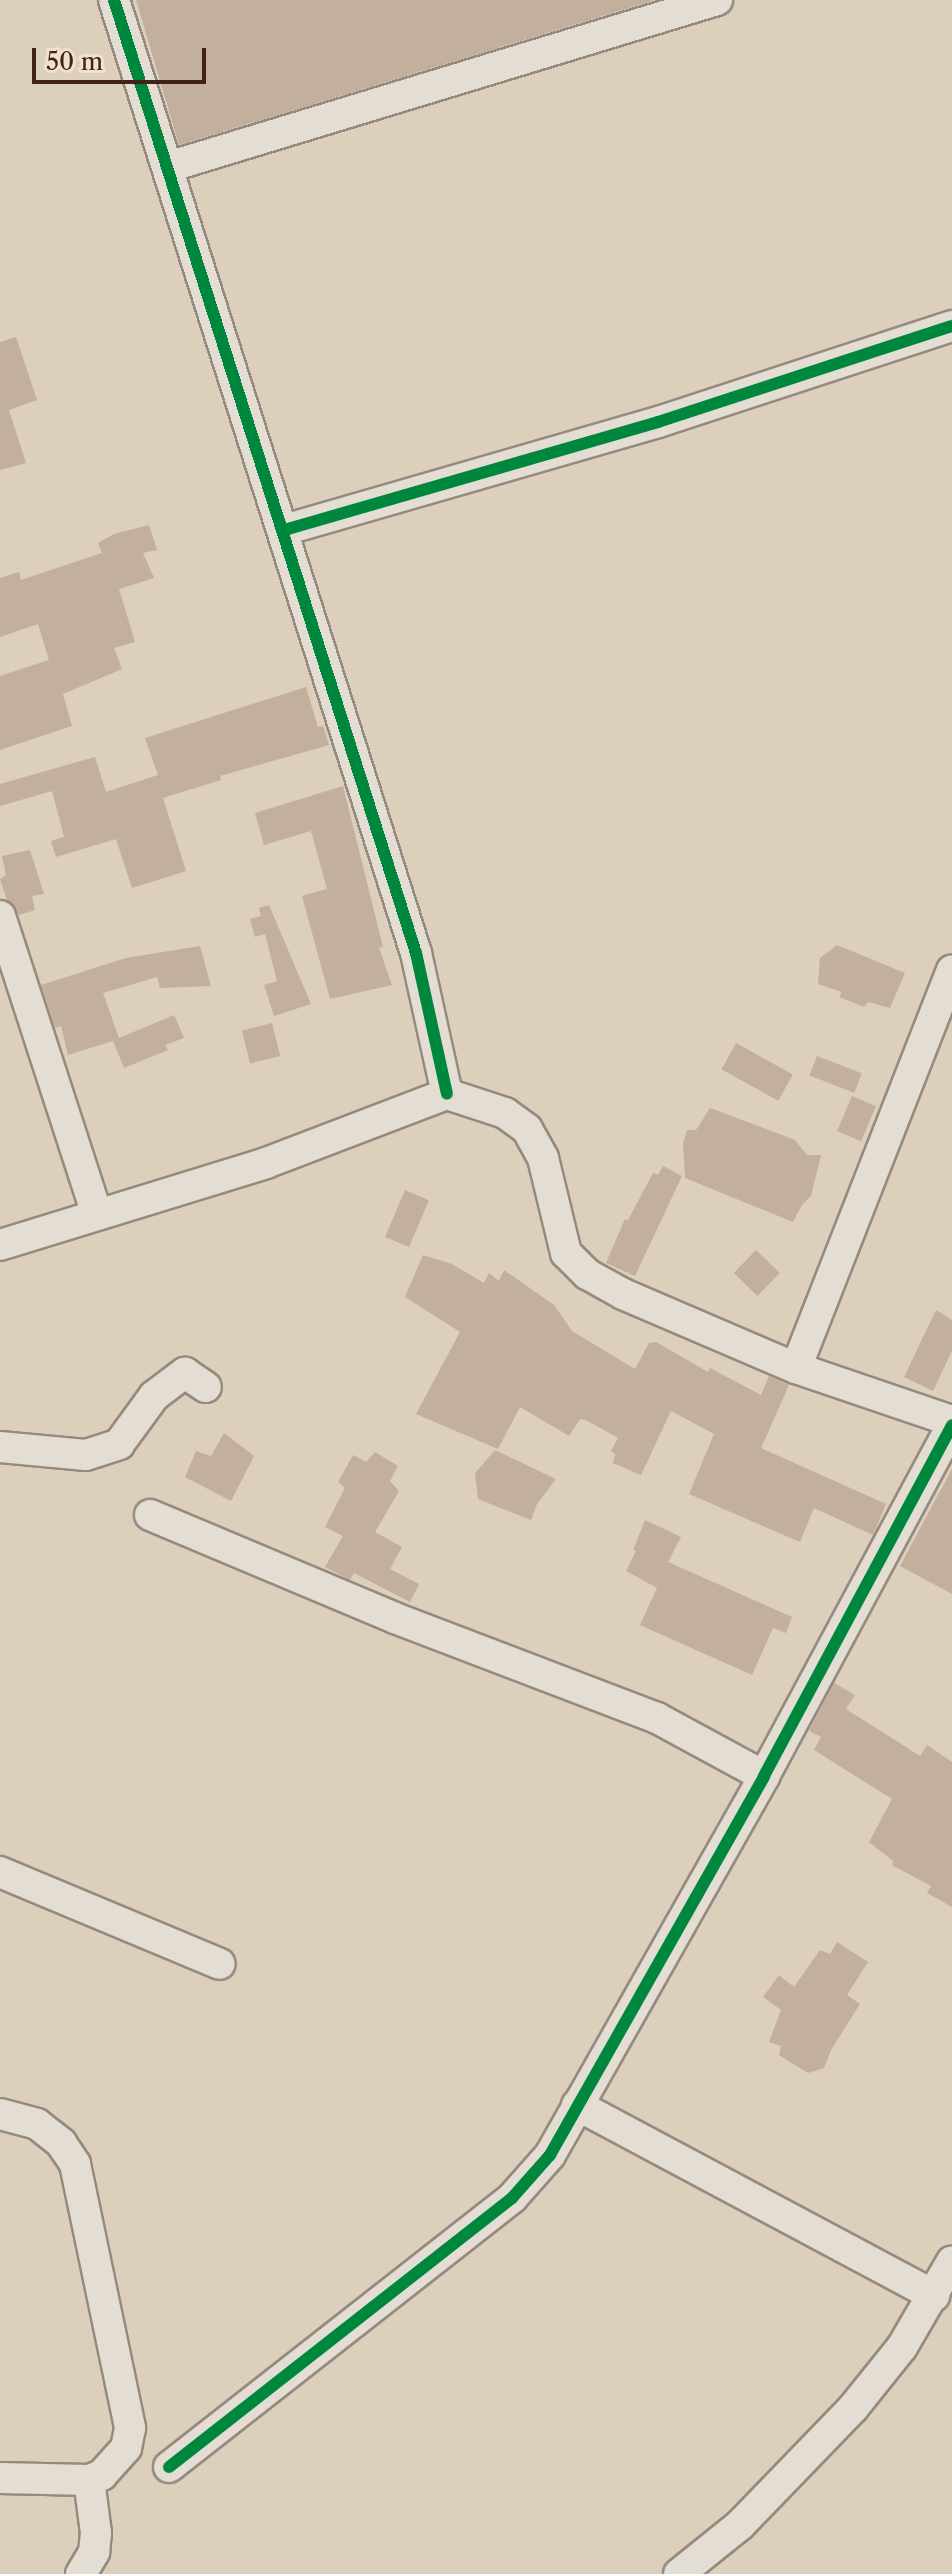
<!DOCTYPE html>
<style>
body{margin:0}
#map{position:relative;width:952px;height:2574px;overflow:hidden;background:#dccfbc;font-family:"Libre Caslon Text",serif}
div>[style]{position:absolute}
.building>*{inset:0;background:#c2af9e;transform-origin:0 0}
.roads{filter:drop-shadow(2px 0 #968a7e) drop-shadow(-2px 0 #968a7e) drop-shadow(0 2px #968a7e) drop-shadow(0 -2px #968a7e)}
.minor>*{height:30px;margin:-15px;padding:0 15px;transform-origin:15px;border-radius:15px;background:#e4ddd3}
.cycleway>*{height:12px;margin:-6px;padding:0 6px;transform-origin:6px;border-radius:6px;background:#00873e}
span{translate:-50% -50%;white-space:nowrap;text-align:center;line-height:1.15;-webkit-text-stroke:8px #f1e1cb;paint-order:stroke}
.scale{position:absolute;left:32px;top:48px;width:174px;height:36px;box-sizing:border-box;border:4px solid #422216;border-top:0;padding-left:10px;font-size:24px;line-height:28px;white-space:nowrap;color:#422216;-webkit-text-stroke:6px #f1e1cb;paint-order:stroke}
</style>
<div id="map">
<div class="building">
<i style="clip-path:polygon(136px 0,651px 0,652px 1px,179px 145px)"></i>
<i style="clip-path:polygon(16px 337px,37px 400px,9px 410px,26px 463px,0 470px,0 342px)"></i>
<i style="clip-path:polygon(149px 525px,157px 550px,143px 553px,154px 578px,119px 589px,135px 642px,114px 648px,122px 669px,63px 694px,72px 726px,0 750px,0 676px,49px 660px,38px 624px,0 637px,0 578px,19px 572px,21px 580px,102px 553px,98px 543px,114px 534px)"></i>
<i style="clip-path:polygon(306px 687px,318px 727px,323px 726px,329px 745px,220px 776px,221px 780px,163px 798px,186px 871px,132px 888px,116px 839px,56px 857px,51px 841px,64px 837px,52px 791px,0 806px,0 784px,95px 757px,106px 792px,158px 775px,145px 738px)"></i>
<i style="clip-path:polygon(343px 786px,383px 947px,379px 948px,392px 985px,330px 999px,302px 896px,327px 889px,311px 831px,264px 845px,255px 813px)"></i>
<i style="clip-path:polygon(30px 850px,44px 894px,32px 896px,35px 910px,19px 915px,7px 900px,0 879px,6px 875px,2px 856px)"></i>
<i style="clip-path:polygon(269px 905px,311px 1004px,274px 1016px,264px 985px,277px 981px,265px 934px,255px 937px,250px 919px,261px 916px,259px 908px)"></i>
<i style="clip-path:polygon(837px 945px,905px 973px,890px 1008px,868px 1002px,864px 1007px,839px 997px,842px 992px,818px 984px,820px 958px)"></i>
<i style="clip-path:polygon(200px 946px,211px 986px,160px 988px,157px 977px,103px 993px,119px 1038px,174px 1015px,184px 1038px,165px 1045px,168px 1050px,124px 1068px,113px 1041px,68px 1055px,61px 1026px,55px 1028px,41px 985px,126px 958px)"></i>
<i style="left:272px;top:1023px;width:34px;height:31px;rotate:76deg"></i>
<i style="left:736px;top:1043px;width:65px;height:30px;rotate:29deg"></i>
<i style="left:817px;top:1056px;width:48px;height:21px;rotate:21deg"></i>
<i style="left:852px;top:1096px;width:26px;height:38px;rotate:23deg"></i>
<i style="clip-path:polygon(710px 1108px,795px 1140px,807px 1155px,821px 1155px,811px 1196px,802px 1205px,793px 1222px,685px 1178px,683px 1144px,687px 1130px,696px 1130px)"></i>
<i style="clip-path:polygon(663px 1166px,682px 1176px,635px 1276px,606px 1263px,625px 1219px,628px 1220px,653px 1173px,658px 1175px)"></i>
<i style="left:405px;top:1190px;width:26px;height:51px;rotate:23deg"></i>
<i style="left:756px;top:1250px;width:33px;height:32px;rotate:44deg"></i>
<i style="clip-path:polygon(423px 1255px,452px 1264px,484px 1283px,489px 1273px,499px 1281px,504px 1270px,554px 1305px,572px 1331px,635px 1369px,649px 1343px,656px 1342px,708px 1372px,710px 1368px,761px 1395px,769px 1376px,789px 1385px,761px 1448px,886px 1504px,873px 1535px,814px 1508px,800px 1542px,689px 1494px,714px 1434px,671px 1411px,641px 1475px,613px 1463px,615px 1454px,611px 1451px,618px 1438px,586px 1420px,580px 1419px,569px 1436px,520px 1407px,498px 1449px,416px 1414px,460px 1332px,405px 1297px)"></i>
<i style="clip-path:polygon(936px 1310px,952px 1320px,952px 1351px,933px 1391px,904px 1377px)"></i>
<i style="clip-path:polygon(224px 1433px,254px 1456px,231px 1501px,185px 1477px,196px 1451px,211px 1456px)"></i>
<i style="clip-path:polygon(495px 1450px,556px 1479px,537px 1504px,531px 1520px,478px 1499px,475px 1473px)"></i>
<i style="clip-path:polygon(375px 1452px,398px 1466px,390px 1481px,399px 1491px,375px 1532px,402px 1547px,390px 1569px,419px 1584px,410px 1602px,354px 1573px,350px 1580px,325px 1567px,343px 1536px,325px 1527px,345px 1488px,338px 1482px,353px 1455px,366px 1462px)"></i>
<i style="clip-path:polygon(952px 1469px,952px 1594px,900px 1566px)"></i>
<i style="clip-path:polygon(645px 1520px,681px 1537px,668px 1562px,792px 1617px,786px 1633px,773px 1628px,752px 1675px,640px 1625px,657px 1588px,626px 1571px,636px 1551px,633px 1550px)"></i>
<i style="clip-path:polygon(834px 1683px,855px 1695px,846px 1709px,920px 1756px,927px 1745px,952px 1762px,952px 1907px,927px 1893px,931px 1886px,892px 1865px,893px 1861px,869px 1842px,892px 1799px,814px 1750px,821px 1737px,809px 1731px)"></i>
<i style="clip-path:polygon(837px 1942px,868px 1962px,847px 1995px,860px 2004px,831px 2050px,824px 2068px,808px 2073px,779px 2055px,781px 2046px,769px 2042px,781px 2010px,763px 1997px,779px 1975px,794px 1987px,820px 1950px,830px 1954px)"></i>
</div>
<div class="roads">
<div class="minor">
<i style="left:114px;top:0;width:1000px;rotate:72.42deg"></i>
<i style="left:416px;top:953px;width:144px;rotate:77.6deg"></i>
<i style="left:168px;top:167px;width:574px;rotate:-16.92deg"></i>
<i style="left:284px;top:530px;width:389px;rotate:-16.1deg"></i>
<i style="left:658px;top:422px;width:309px;rotate:-18.1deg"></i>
<i style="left:0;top:916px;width:314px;rotate:72deg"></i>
<i style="left:0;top:1245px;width:278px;rotate:-17.1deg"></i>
<i style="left:266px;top:1163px;width:194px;rotate:-20.9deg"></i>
<i style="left:447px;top:1094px;width:61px;rotate:18.1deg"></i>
<i style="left:505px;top:1113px;width:27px;rotate:36deg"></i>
<i style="left:527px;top:1129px;width:33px;rotate:61deg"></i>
<i style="left:543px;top:1158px;width:98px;rotate:76.4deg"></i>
<i style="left:566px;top:1253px;width:30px;rotate:45deg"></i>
<i style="left:587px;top:1274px;width:41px;rotate:29.1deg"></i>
<i style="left:623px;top:1294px;width:188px;rotate:23.2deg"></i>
<i style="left:796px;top:1368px;width:165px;rotate:18.8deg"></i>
<i style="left:796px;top:1368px;width:427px;rotate:-68.6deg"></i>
<i style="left:0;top:1447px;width:86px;rotate:5.3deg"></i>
<i style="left:86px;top:1455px;width:35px;rotate:-18deg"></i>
<i style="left:119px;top:1444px;width:59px;rotate:-53.9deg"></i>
<i style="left:154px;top:1396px;width:39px;rotate:-37deg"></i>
<i style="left:185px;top:1373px;width:25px;rotate:34deg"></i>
<i style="left:150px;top:1515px;width:266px;rotate:22.8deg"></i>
<i style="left:395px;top:1618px;width:280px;rotate:20.9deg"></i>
<i style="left:657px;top:1718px;width:122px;rotate:28.5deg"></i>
<i style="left:0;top:1872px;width:238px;rotate:22.7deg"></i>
<i style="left:577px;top:2105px;width:405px;rotate:28.1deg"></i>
<i style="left:0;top:2114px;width:38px;rotate:15deg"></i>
<i style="left:37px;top:2124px;width:31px;rotate:38deg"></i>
<i style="left:61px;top:2143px;width:25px;rotate:56deg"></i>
<i style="left:75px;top:2164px;width:270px;rotate:78.2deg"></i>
<i style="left:130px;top:2428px;width:20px;rotate:101deg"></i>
<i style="left:126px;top:2448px;width:36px;rotate:132deg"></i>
<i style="left:102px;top:2475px;width:14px;rotate:159deg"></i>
<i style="left:89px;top:2480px;width:89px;rotate:-178.7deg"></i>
<i style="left:169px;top:2467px;width:436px;rotate:-38.1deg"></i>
<i style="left:512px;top:2198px;width:57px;rotate:-48.5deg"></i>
<i style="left:550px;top:2155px;width:435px;rotate:-60.5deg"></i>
<i style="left:764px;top:1776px;width:398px;rotate:-61.8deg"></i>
<i style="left:81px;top:2574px;width:26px;rotate:-59deg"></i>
<i style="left:94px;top:2552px;width:19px;rotate:-84deg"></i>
<i style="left:96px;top:2533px;width:53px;rotate:-97.5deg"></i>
<i style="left:679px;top:2574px;width:78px;rotate:-38.8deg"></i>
<i style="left:740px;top:2525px;width:163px;rotate:-46deg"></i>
<i style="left:853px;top:2408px;width:78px;rotate:-51.2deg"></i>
<i style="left:902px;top:2347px;width:99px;rotate:-59.8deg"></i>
</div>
</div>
<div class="cycleway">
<i style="left:114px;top:0;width:1000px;rotate:72.42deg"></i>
<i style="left:416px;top:953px;width:144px;rotate:77.6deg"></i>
<i style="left:284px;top:530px;width:389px;rotate:-16.1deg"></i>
<i style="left:658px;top:422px;width:309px;rotate:-18.1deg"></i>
<i style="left:169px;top:2467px;width:436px;rotate:-38.1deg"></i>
<i style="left:512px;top:2198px;width:57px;rotate:-48.5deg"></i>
<i style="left:550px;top:2155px;width:435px;rotate:-60.5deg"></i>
<i style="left:764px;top:1776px;width:398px;rotate:-61.8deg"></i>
</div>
<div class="scale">50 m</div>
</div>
